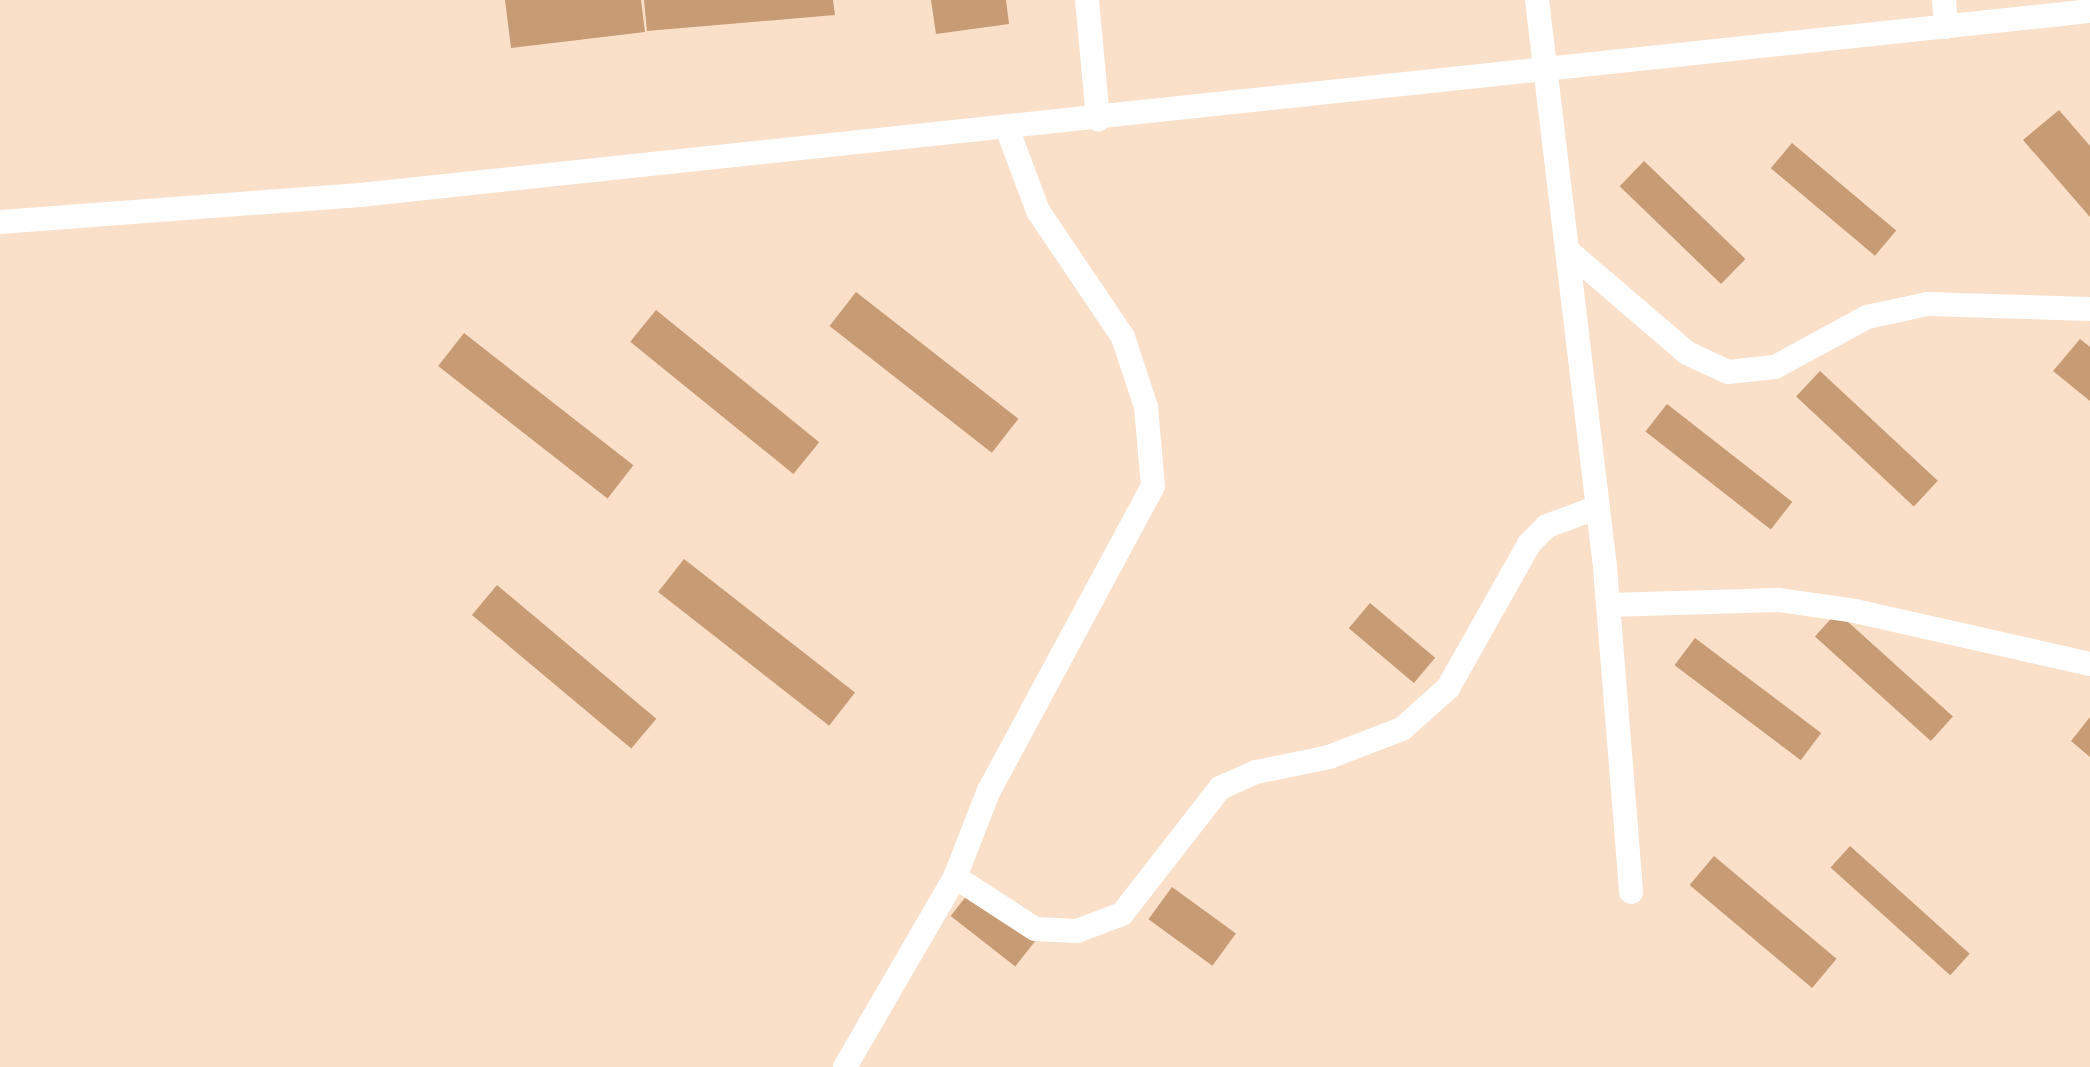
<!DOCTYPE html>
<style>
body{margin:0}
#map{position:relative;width:2090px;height:1067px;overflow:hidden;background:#fadfc9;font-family:Lora,serif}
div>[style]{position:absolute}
.building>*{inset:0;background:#c79b74;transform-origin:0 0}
.minor>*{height:24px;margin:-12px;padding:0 12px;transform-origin:12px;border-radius:12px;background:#fff}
span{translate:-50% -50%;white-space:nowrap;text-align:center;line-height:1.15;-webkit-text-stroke:4.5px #ffefe1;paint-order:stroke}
</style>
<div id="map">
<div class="building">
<i style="clip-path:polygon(505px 0,641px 0,645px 32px,511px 48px)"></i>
<i style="clip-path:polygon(644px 0,833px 0,835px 15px,647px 31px)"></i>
<i style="clip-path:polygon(931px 0,1006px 0,1009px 24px,936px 34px)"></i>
<i style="clip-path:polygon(2059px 110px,2090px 146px,2090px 217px,2023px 140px)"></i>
<i style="left:1792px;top:143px;width:136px;height:33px;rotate:40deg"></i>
<i style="left:1644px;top:161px;width:141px;height:35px;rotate:44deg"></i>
<i style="left:856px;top:292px;width:206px;height:43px;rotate:38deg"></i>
<i style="left:656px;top:310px;width:210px;height:41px;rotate:39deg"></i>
<i style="left:464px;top:333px;width:215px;height:42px;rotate:38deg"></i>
<i style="clip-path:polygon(2080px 339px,2090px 347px,2090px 401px,2053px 371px)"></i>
<i style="left:1820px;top:371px;width:161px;height:35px;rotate:43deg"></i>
<i style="left:1667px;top:404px;width:159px;height:35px;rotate:38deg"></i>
<i style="left:684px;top:559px;width:217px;height:42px;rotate:38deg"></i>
<i style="left:497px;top:585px;width:208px;height:39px;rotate:40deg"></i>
<i style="left:1370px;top:603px;width:85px;height:33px;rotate:40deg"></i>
<i style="left:1837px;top:612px;width:156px;height:33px;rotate:42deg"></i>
<i style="left:1695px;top:638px;width:158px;height:34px;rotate:37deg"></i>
<i style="clip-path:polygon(2090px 717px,2090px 757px,2071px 741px)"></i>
<i style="left:1850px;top:846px;width:161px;height:29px;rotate:42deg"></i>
<i style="left:1714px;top:856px;width:160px;height:38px;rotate:40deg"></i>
<i style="left:1172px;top:887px;width:79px;height:40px;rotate:36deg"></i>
<i style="left:971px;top:890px;width:82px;height:33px;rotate:38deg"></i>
</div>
<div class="minor">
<i style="left:1087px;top:0;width:120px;rotate:84.7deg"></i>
<i style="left:1537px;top:0;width:571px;rotate:83.16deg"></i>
<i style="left:1605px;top:567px;width:326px;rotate:85.4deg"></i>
<i style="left:1944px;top:0;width:27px;rotate:86deg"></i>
<i style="left:1007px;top:128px;width:89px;rotate:69.5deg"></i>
<i style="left:1038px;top:211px;width:152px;rotate:56deg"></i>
<i style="left:1123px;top:337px;width:74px;rotate:71.8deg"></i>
<i style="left:1146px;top:407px;width:79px;rotate:84.9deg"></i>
<i style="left:1153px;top:486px;width:345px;rotate:118.3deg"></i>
<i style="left:989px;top:790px;width:93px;rotate:111.3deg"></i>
<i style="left:955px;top:877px;width:95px;rotate:33deg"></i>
<i style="left:1035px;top:929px;width:42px;rotate:2.7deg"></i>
<i style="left:1077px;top:931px;width:48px;rotate:-20.7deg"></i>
<i style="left:1122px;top:914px;width:160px;rotate:-52.1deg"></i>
<i style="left:1220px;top:788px;width:39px;rotate:-24deg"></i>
<i style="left:1256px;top:772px;width:75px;rotate:-11.6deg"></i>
<i style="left:1329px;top:757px;width:78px;rotate:-21deg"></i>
<i style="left:1402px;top:729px;width:62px;rotate:-41.7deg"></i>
<i style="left:1448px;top:688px;width:165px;rotate:-60.6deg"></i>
<i style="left:1529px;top:544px;width:25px;rotate:-45deg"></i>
<i style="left:1547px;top:526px;width:54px;rotate:-20.4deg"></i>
<i style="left:0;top:222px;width:361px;rotate:-4.3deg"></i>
<i style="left:360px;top:195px;width:1740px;rotate:-6.07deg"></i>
<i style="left:1568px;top:251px;width:157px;rotate:40.6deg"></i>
<i style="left:1687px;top:353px;width:45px;rotate:24.9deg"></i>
<i style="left:1728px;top:372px;width:47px;rotate:-6.1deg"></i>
<i style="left:1775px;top:367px;width:105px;rotate:-28.5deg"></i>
<i style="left:1867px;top:317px;width:62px;rotate:-12deg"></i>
<i style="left:1928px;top:304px;width:162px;rotate:1.8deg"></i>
<i style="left:1608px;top:605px;width:170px;rotate:-1.7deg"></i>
<i style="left:1778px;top:600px;width:78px;rotate:8.1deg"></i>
<i style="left:1855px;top:611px;width:241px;rotate:12.7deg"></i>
<i style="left:845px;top:1067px;width:220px;rotate:-59.9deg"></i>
</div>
</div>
